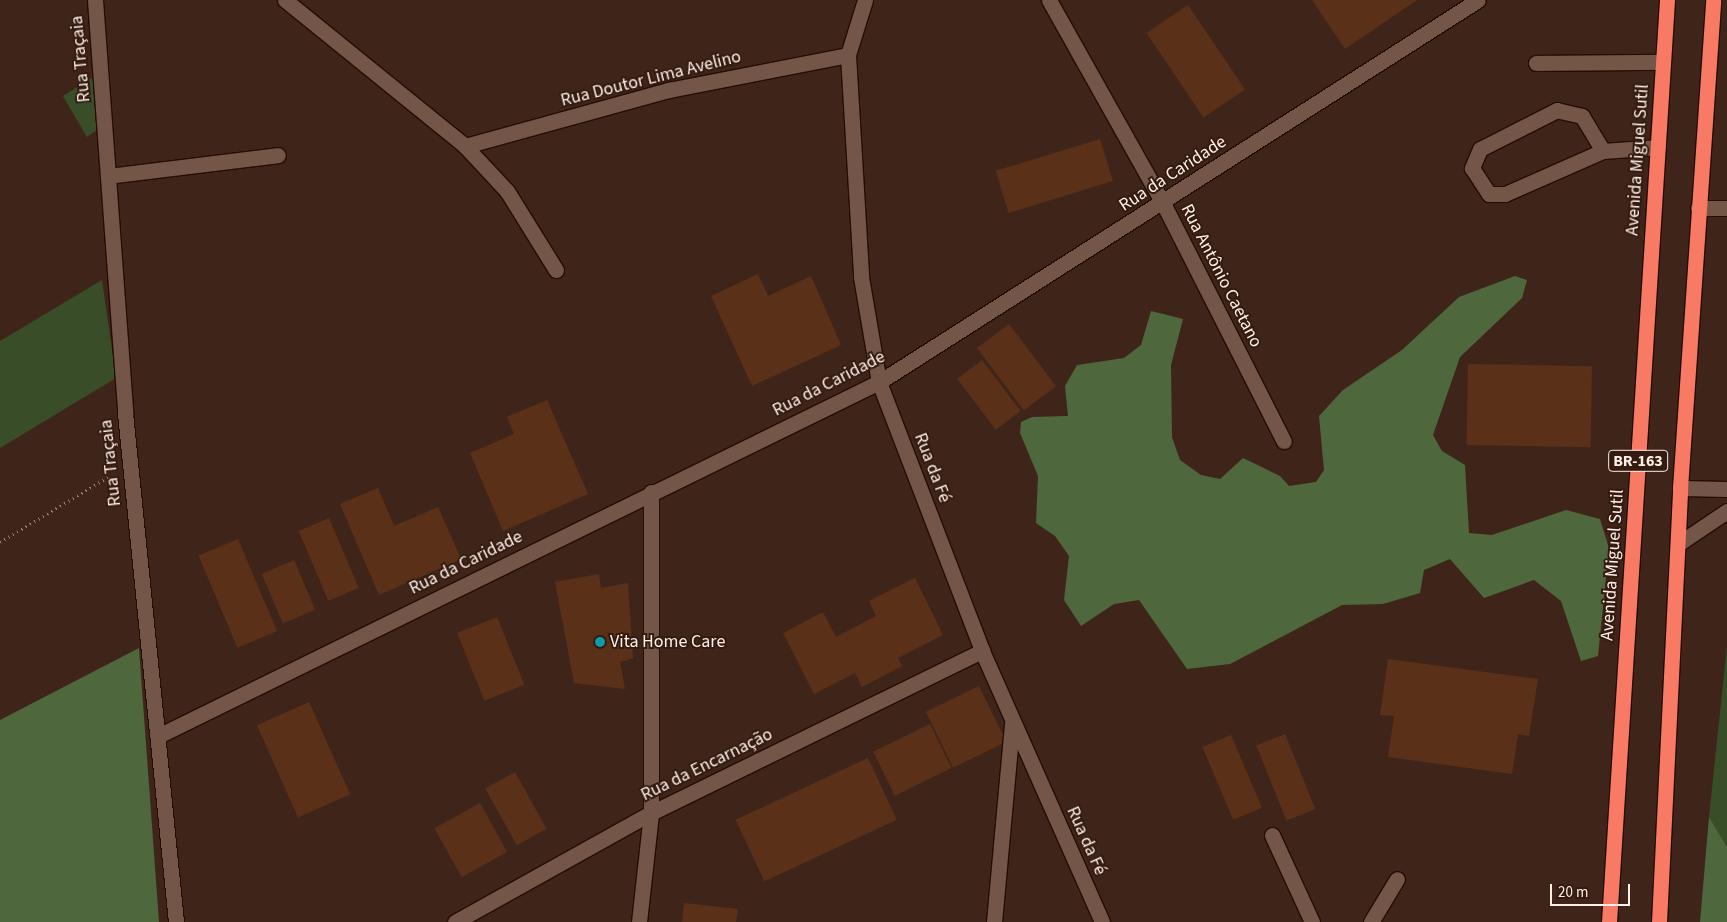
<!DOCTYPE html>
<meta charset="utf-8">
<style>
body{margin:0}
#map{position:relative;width:1727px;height:922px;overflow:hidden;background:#3f2519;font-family:"Source Sans 3",sans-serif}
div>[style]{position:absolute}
.green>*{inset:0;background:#394e28}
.forest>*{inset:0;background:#4f673c}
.building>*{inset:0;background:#5b3018;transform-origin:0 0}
.path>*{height:3px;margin-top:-1.5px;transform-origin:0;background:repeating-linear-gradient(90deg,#968177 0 1px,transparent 0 5px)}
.roads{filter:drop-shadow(1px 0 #240d03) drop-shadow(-1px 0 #240d03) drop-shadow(0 1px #240d03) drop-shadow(0 -1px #240d03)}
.minor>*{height:15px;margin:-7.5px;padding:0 7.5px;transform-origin:7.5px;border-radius:7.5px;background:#745649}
.highway>*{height:15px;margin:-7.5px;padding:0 7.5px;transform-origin:7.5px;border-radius:7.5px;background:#f87a65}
.dots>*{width:14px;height:14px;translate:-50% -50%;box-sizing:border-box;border:2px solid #341b0f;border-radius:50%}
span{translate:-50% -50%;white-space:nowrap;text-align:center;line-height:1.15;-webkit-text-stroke:4px #341b0f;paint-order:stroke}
.shield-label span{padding:1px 4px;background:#341b0f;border:1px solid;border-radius:4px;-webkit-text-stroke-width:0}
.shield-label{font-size:16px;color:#feefe9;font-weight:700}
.street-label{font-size:18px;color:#feefe9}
.poi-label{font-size:18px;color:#feefe9}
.left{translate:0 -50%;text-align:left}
.scale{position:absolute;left:1550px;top:884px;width:80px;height:22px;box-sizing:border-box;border:2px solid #feefe9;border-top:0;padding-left:6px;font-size:15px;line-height:18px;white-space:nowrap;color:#feefe9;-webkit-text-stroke:4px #341b0f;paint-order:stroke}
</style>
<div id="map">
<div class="green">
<i style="clip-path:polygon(95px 76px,97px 130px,87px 137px,63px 96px)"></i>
<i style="clip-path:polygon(102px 280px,116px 378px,0 448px,0 341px)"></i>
<i style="clip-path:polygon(1727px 646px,1727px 847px,1709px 817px)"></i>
</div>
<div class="forest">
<i style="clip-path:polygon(1515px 276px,1527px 280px,1522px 298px,1460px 357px,1433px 435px,1442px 451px,1465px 465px,1469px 533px,1492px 535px,1566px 510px,1600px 519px,1609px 548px,1598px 656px,1581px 661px,1561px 601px,1534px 580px,1484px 598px,1450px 559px,1424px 570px,1420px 593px,1383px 604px,1342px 605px,1230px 664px,1187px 669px,1139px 600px,1114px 604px,1081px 626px,1064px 600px,1069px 556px,1055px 536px,1036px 523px,1038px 476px,1020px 433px,1021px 422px,1032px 417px,1068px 416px,1065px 386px,1077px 365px,1124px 358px,1141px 345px,1151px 311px,1183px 319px,1171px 365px,1172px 437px,1180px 460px,1201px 475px,1220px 479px,1243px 458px,1280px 476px,1289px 486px,1316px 482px,1324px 470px,1319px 416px,1343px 390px,1402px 350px,1459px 297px)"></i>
<i style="clip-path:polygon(139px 648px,159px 922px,0 922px,0 720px)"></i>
<i style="clip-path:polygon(1709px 817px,1727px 847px,1727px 922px,1700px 922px)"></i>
</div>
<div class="building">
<i style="clip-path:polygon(1312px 0,1417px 0,1345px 49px)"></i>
<i style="left:1188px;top:5px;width:102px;height:50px;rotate:56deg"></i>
<i style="left:1100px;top:139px;width:44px;height:109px;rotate:73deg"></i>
<i style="clip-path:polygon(758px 274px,768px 296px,811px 276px,841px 345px,752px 386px,711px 296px)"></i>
<i style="left:1009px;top:324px;width:78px;height:40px;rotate:53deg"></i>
<i style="left:982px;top:360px;width:64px;height:31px;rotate:53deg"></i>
<i style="left:1468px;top:364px;width:124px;height:81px;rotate:1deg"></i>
<i style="clip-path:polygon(547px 400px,588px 494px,503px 531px,470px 453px,514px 434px,507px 417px)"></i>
<i style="clip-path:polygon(378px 488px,394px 526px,438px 507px,461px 559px,379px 595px,340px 504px)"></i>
<i style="left:329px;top:518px;width:76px;height:33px;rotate:67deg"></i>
<i style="left:238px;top:539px;width:100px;height:43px;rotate:67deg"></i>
<i style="left:294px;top:560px;width:54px;height:35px;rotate:67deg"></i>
<i style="clip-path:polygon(599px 574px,601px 588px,628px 583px,633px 658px,620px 662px,625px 689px,574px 683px,555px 582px)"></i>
<i style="clip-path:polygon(915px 578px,943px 635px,898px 658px,902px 666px,862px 687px,855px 673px,814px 694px,783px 633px,823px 612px,836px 637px,876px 616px,869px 601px)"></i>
<i style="left:497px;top:617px;width:73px;height:43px;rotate:68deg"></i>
<i style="clip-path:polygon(1388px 659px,1538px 679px,1529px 736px,1518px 734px,1512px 774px,1388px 757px,1394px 716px,1380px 715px)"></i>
<i style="left:979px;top:686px;width:62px;height:59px;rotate:64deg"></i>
<i style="left:309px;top:702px;width:101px;height:57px;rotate:66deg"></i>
<i style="left:930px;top:724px;width:49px;height:63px;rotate:64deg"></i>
<i style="left:1285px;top:734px;width:81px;height:31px;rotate:68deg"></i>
<i style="left:1231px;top:735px;width:79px;height:31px;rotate:67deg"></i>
<i style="left:868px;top:758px;width:68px;height:146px;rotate:65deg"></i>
<i style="left:515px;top:772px;width:65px;height:34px;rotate:61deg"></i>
<i style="left:480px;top:803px;width:56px;height:52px;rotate:61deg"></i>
<i style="clip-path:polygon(684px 903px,738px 909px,736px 922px,682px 922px)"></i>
</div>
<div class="path">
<i style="left:0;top:542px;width:128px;rotate:-31deg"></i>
</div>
<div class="roads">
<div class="minor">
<i style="left:95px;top:0;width:414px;rotate:85.8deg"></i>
<i style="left:125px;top:413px;width:512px;rotate:84.28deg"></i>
<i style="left:285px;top:0;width:232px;rotate:39deg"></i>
<i style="left:465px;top:146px;width:62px;rotate:47deg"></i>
<i style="left:507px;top:191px;width:93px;rotate:58.2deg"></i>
<i style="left:865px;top:0;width:58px;rotate:107.2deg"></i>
<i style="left:848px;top:55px;width:222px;rotate:86.6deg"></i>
<i style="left:861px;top:277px;width:107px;rotate:80.3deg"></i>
<i style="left:879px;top:382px;width:288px;rotate:69deg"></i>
<i style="left:982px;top:651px;width:296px;rotate:66.1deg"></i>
<i style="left:1049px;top:0;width:233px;rotate:60.7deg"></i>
<i style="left:1163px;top:203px;width:267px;rotate:63.1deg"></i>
<i style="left:1536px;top:63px;width:127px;rotate:-0.5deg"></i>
<i style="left:465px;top:146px;width:212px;rotate:-15.4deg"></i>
<i style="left:669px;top:90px;width:182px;rotate:-11.1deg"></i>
<i style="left:1603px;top:151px;width:41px;rotate:-121deg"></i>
<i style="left:1582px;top:116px;width:26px;rotate:-167deg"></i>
<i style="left:1557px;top:110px;width:86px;rotate:153.1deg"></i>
<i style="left:1480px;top:149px;width:21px;rotate:113deg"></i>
<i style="left:1472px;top:168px;width:31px;rotate:57deg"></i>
<i style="left:1489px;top:194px;width:16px"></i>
<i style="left:1505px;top:194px;width:107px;rotate:-23.7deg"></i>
<i style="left:1603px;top:151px;width:55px;rotate:-4.2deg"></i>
<i style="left:108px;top:176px;width:171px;rotate:-7deg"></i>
<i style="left:1698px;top:208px;width:29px"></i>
<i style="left:1680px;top:488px;width:47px;rotate:1.2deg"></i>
<i style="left:1678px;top:544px;width:59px;rotate:-34deg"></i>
<i style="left:160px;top:735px;width:801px;rotate:-26.15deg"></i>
<i style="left:879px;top:382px;width:710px;rotate:-32.53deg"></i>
<i style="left:1272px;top:835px;width:96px;rotate:65.3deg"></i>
<i style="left:455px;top:922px;width:224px;rotate:-29.1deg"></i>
<i style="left:651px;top:813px;width:369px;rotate:-26.1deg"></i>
<i style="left:639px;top:922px;width:110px;rotate:-83.7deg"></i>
<i style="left:651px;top:813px;width:321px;rotate:-90deg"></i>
<i style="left:994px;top:922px;width:199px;rotate:-84.8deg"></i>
<i style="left:1371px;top:922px;width:50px;rotate:-58.8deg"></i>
</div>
<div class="highway">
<i style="left:1609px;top:922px;width:924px;rotate:-86.4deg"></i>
<i style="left:1659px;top:922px;width:435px;rotate:-87.2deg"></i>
<i style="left:1680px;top:488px;width:489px;rotate:-86.1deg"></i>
</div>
</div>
<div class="dots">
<i style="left:600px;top:642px;background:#0f9aa8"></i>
</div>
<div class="shield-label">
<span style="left:1638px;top:461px">BR-163</span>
</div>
<div class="street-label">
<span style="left:81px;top:59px;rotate:-95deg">Rua Traçaia</span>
<span style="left:651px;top:79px;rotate:-14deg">Rua Doutor Lima Avelino</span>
<span style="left:1638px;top:160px;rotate:-86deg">Avenida Miguel Sutil</span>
<span style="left:1173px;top:174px;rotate:-33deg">Rua da Caridade</span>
<span style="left:1221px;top:276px;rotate:63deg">Rua Antônio Caetano</span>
<span style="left:829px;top:384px;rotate:-27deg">Rua da Caridade</span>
<span style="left:111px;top:463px;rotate:-96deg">Rua Traçaia</span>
<span style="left:932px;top:468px;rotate:69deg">Rua da Fé</span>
<span style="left:466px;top:563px;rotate:-26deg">Rua da Caridade</span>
<span style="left:1613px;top:565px;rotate:-86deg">Avenida Miguel Sutil</span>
<span style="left:707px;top:765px;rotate:-26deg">Rua da Encarnação</span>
<span style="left:1086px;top:841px;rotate:66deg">Rua da Fé</span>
</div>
<div class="poi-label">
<span class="left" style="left:610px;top:642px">Vita Home Care</span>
</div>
<div class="scale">20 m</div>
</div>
